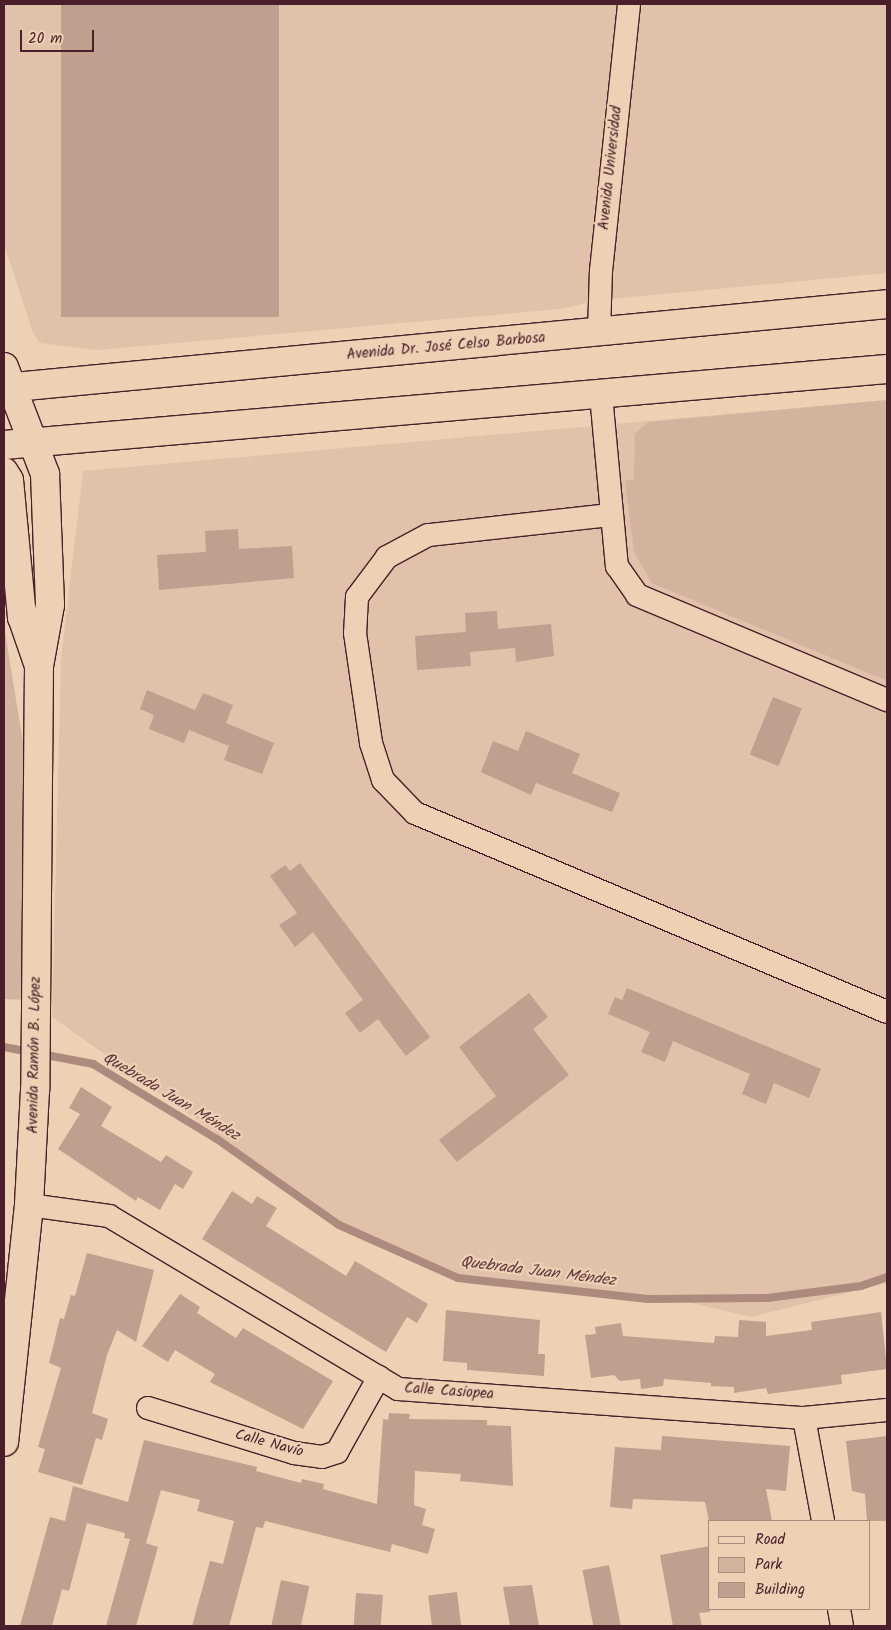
<!DOCTYPE html>
<meta charset="utf-8">
<style>
body{margin:0}
#map{position:relative;width:891px;height:1630px;overflow:hidden;background:#edd1b4;font-family:Kalam,sans-serif}
div>[style]{position:absolute}
.built>*{inset:0;background:#dfc2a9}
.green>*{inset:0;background:#d2b49e}
.stream>*{height:8px;margin:-4px;padding:0 4px;transform-origin:4px;border-radius:4px;background:#ac8b7e}
.building>*{inset:0;background:#bf9f8e;transform-origin:0 0}
.roads{filter:drop-shadow(1px 0 #4a1f2b) drop-shadow(-1px 0 #4a1f2b) drop-shadow(0 1px #4a1f2b) drop-shadow(0 -1px #4a1f2b)}
.street>*{height:22px;margin:-11px;padding:0 11px;transform-origin:11px;border-radius:11px;background:#edd1b4}
.secondary>*{height:28px;margin:-14px;padding:0 14px;transform-origin:14px;border-radius:14px;background:#edd1b4}
span{translate:-50% -50%;white-space:nowrap;text-align:center;line-height:1.15;-webkit-text-stroke:4.5px #edd1b4;paint-order:stroke}
.street-label{font-size:15px;color:#4a1f2b}
.water-label{font-size:16px;color:#623a40;font-style:italic}
.frame{position:absolute;inset:0;border:5px solid #4a1f2b;pointer-events:none}
.legend{position:absolute;left:708px;top:1520px;width:162px;height:90px;box-sizing:border-box;background:#edd1b4;border:1px solid #ac8a7d;margin:0;padding:6px 9px;list-style:none;font-size:15px;color:#4a1f2b}
.legend li{display:flex;align-items:center;gap:10px;height:25px}
.legend b{width:25px;border:1px solid #ac8a7d}
.scale{position:absolute;left:20px;top:30px;width:74px;height:22px;box-sizing:border-box;border:2px solid #4a1f2b;border-top:0;padding-left:6px;font-size:15px;line-height:18px;white-space:nowrap;color:#4a1f2b;-webkit-text-stroke:4px #edd1b4;paint-order:stroke}
</style>
<div id="map">
<div class="built">
<i style="clip-path:polygon(4px 4px,887px 4px,887px 273px,600px 300px,560px 309px,97px 350px,40px 343px,33px 333px,4px 244px)"></i>
<i style="clip-path:polygon(887px 400px,887px 1283px,751px 1317px,666px 1297px,575px 1295px,468px 1284px,356px 1232px,52px 1017px,61px 660px,83px 471px)"></i>
</div>
<div class="green">
<i style="clip-path:polygon(887px 400px,887px 681px,652px 583px,634px 552px,625px 481px,634px 479px,635px 434px,648px 422px)"></i>
<i style="clip-path:polygon(4px 626px,26px 761px,25px 1000px,4px 999px)"></i>
</div>
<div class="stream">
<i style="left:4px;top:1047px;width:91px;rotate:10.8deg"></i>
<i style="left:93px;top:1064px;width:145px;rotate:31.2deg"></i>
<i style="left:217px;top:1139px;width:149px;rotate:35.2deg"></i>
<i style="left:339px;top:1225px;width:130px;rotate:24deg"></i>
<i style="left:458px;top:1278px;width:191px;rotate:6.3deg"></i>
<i style="left:648px;top:1299px;width:119px;rotate:-0.5deg"></i>
<i style="left:767px;top:1298px;width:95px;rotate:-7.3deg"></i>
<i style="left:861px;top:1286px;width:28px;rotate:-19deg"></i>
</div>
<div class="building">
<i style="left:61px;top:4px;width:218px;height:313px"></i>
<i style="clip-path:polygon(238px 529px,239px 549px,292px 546px,294px 578px,159px 590px,157px 555px,206px 552px,205px 531px)"></i>
<i style="clip-path:polygon(497px 611px,498px 629px,551px 624px,554px 656px,516px 662px,515px 648px,470px 652px,471px 666px,417px 670px,415px 636px,466px 632px,465px 613px)"></i>
<i style="clip-path:polygon(147px 690px,195px 710px,203px 693px,233px 705px,226px 723px,274px 743px,262px 774px,224px 760px,229px 746px,189px 730px,184px 743px,149px 729px,154px 715px,140px 709px)"></i>
<i style="left:773px;top:697px;width:31px;height:62px;rotate:22deg"></i>
<i style="clip-path:polygon(526px 731px,580px 754px,572px 773px,620px 793px,612px 812px,536px 783px,531px 795px,481px 772px,493px 741px,518px 751px)"></i>
<i style="clip-path:polygon(300px 863px,430px 1037px,406px 1056px,378px 1019px,360px 1033px,345px 1013px,363px 1000px,313px 932px,295px 947px,279px 925px,297px 913px,270px 876px,285px 865px,290px 871px)"></i>
<i style="clip-path:polygon(627px 988px,821px 1069px,809px 1098px,774px 1083px,766px 1104px,742px 1094px,750px 1074px,673px 1041px,665px 1062px,641px 1052px,650px 1032px,608px 1014px,615px 997px,622px 1000px)"></i>
<i style="clip-path:polygon(529px 993px,548px 1017px,533px 1029px,569px 1075px,457px 1162px,439px 1140px,496px 1096px,459px 1047px)"></i>
<i style="clip-path:polygon(81px 1087px,112px 1107px,101px 1126px,161px 1162px,166px 1155px,193px 1172px,183px 1189px,175px 1184px,160px 1210px,138px 1197px,136px 1201px,58px 1149px,80px 1114px,69px 1108px)"></i>
<i style="clip-path:polygon(232px 1191px,252px 1204px,257px 1196px,277px 1208px,266px 1226px,346px 1276px,355px 1261px,428px 1304px,417px 1323px,407px 1317px,386px 1352px,202px 1239px)"></i>
<i style="clip-path:polygon(87px 1253px,154px 1270px,136px 1342px,117px 1330px,107px 1355px,92px 1413px,108px 1419px,102px 1440px,96px 1438px,82px 1485px,38px 1472px,45px 1449px,38px 1447px,61px 1368px,49px 1363px,60px 1318px,64px 1319px,71px 1295px,75px 1296px)"></i>
<i style="clip-path:polygon(180px 1294px,200px 1307px,197px 1313px,236px 1338px,243px 1328px,333px 1381px,303px 1429px,210px 1382px,215px 1374px,175px 1350px,168px 1362px,142px 1346px)"></i>
<i style="clip-path:polygon(446px 1310px,540px 1320px,538px 1354px,545px 1354px,544px 1376px,467px 1370px,467px 1363px,443px 1361px)"></i>
<i style="clip-path:polygon(881px 1312px,887px 1369px,841px 1375px,842px 1384px,768px 1394px,766px 1388px,734px 1393px,734px 1387px,711px 1386px,711px 1383px,664px 1379px,663px 1386px,641px 1389px,640px 1379px,620px 1381px,614px 1375px,591px 1378px,585px 1335px,596px 1334px,595px 1327px,621px 1323px,623px 1336px,714px 1343px,715px 1336px,738px 1337px,739px 1320px,766px 1322px,766px 1336px,812px 1330px,811px 1322px)"></i>
<i style="clip-path:polygon(389px 1413px,410px 1414px,409px 1419px,487px 1420px,487px 1425px,511px 1426px,513px 1486px,460px 1481px,461px 1474px,415px 1471px,414px 1505px,426px 1509px,422px 1525px,435px 1529px,428px 1554px,392px 1544px,390px 1552px,265px 1521px,263px 1528px,256px 1527px,229px 1626px,192px 1626px,210px 1561px,223px 1564px,234px 1521px,197px 1511px,200px 1500px,161px 1490px,146px 1543px,142px 1542px,158px 1547px,136px 1626px,106px 1626px,130px 1539px,124px 1538px,125px 1533px,87px 1523px,69px 1591px,62px 1589px,52px 1626px,20px 1626px,50px 1517px,65px 1521px,73px 1486px,128px 1502px,144px 1440px,257px 1467px,256px 1471px,301px 1483px,302px 1479px,324px 1484px,323px 1489px,377px 1504px,383px 1419px,388px 1420px)"></i>
<i style="clip-path:polygon(662px 1436px,790px 1446px,786px 1491px,766px 1489px,772px 1521px,709px 1521px,705px 1502px,633px 1499px,632px 1509px,610px 1507px,615px 1447px,661px 1450px)"></i>
<i style="clip-path:polygon(887px 1436px,887px 1521px,867px 1521px,865px 1494px,852px 1491px,846px 1441px)"></i>
<i style="clip-path:polygon(710px 1546px,710px 1612px,699px 1613px,702px 1626px,673px 1626px,660px 1555px)"></i>
<i style="left:609px;top:1565px;width:62px;height:27px;rotate:79deg"></i>
<i style="left:281px;top:1580px;width:29px;height:47px;rotate:12deg"></i>
<i style="clip-path:polygon(532px 1585px,539px 1626px,510px 1626px,503px 1587px)"></i>
<i style="left:457px;top:1592px;width:34px;height:29px;rotate:83deg"></i>
<i style="left:356px;top:1593px;width:27px;height:33px;rotate:4deg"></i>
</div>
<div class="roads">
<div class="street">
<i style="left:599px;top:333px;width:62px;rotate:-88.2deg"></i>
<i style="left:601px;top:271px;width:268px;rotate:-84deg"></i>
<i style="left:601px;top:395px;width:172px;rotate:84.7deg"></i>
<i style="left:617px;top:566px;width:35px;rotate:55deg"></i>
<i style="left:637px;top:595px;width:271px;rotate:22.8deg"></i>
<i style="left:610px;top:515px;width:183px;rotate:173.7deg"></i>
<i style="left:428px;top:535px;width:47px;rotate:151.8deg"></i>
<i style="left:387px;top:557px;width:50px;rotate:126.9deg"></i>
<i style="left:357px;top:597px;width:36px;rotate:93deg"></i>
<i style="left:355px;top:633px;width:111px;rotate:81.7deg"></i>
<i style="left:371px;top:743px;width:39px;rotate:72deg"></i>
<i style="left:383px;top:780px;width:46px;rotate:45.9deg"></i>
<i style="left:415px;top:813px;width:512px;rotate:22.86deg"></i>
<i style="left:29px;top:1205px;width:81px;rotate:7.8deg"></i>
<i style="left:109px;top:1216px;width:337px;rotate:30.9deg"></i>
<i style="left:398px;top:1389px;width:407px;rotate:4.1deg"></i>
<i style="left:804px;top:1418px;width:83px;rotate:-5.5deg"></i>
<i style="left:148px;top:1408px;width:153px;rotate:17.1deg"></i>
<i style="left:294px;top:1453px;width:28px;rotate:8deg"></i>
<i style="left:322px;top:1457px;width:16px;rotate:-18deg"></i>
<i style="left:337px;top:1452px;width:86px;rotate:-60.8deg"></i>
<i style="left:804px;top:1418px;width:105px;rotate:79.5deg"></i>
<i style="left:839px;top:1609px;width:17px;rotate:80deg"></i>
</div>
<div class="secondary">
<i style="left:4px;top:367px;width:115px;rotate:69deg"></i>
<i style="left:45px;top:474px;width:131px;rotate:87.8deg"></i>
<i style="left:50px;top:605px;width:62px;rotate:100.2deg"></i>
<i style="left:39px;top:666px;width:424px;rotate:90.5deg"></i>
<i style="left:35px;top:1090px;width:115px;rotate:93deg"></i>
<i style="left:29px;top:1205px;width:238px;rotate:96deg"></i>
<i style="left:4px;top:388px;width:887px;rotate:-5.43deg"></i>
<i style="left:4px;top:445px;width:886px;rotate:-4.92deg"></i>
<i style="left:4px;top:472px;width:9px;rotate:58deg"></i>
<i style="left:9px;top:480px;width:138px;rotate:84.6deg"></i>
<i style="left:22px;top:617px;width:49px;rotate:70.8deg"></i>
</div>
</div>
<div class="street-label">
<span style="left:611px;top:168px;rotate:-84deg">Avenida Universidad</span>
<span style="left:446px;top:347px;rotate:-5deg">Avenida Dr. José Celso Barbosa</span>
<span style="left:35px;top:1055px;rotate:-89deg">Avenida Ramón B. López</span>
<span style="left:449px;top:1392px;rotate:4deg">Calle Casiopea</span>
<span style="left:269px;top:1444px;rotate:15deg">Calle Navío</span>
</div>
<div class="water-label">
<span style="left:171px;top:1097px;rotate:31deg">Quebrada Juan Méndez</span>
<span style="left:538px;top:1272px;rotate:7deg">Quebrada Juan Méndez</span>
</div>
<div class="frame"></div>
<ul class="legend">
<li><b style="height:6px;background:#edd1b4"></b>Road</li>
<li><b style="height:14px;background:#d2b49e"></b>Park</li>
<li><b style="height:14px;background:#bf9f8e"></b>Building</li>
</ul>
<div class="scale">20 m</div>
</div>
